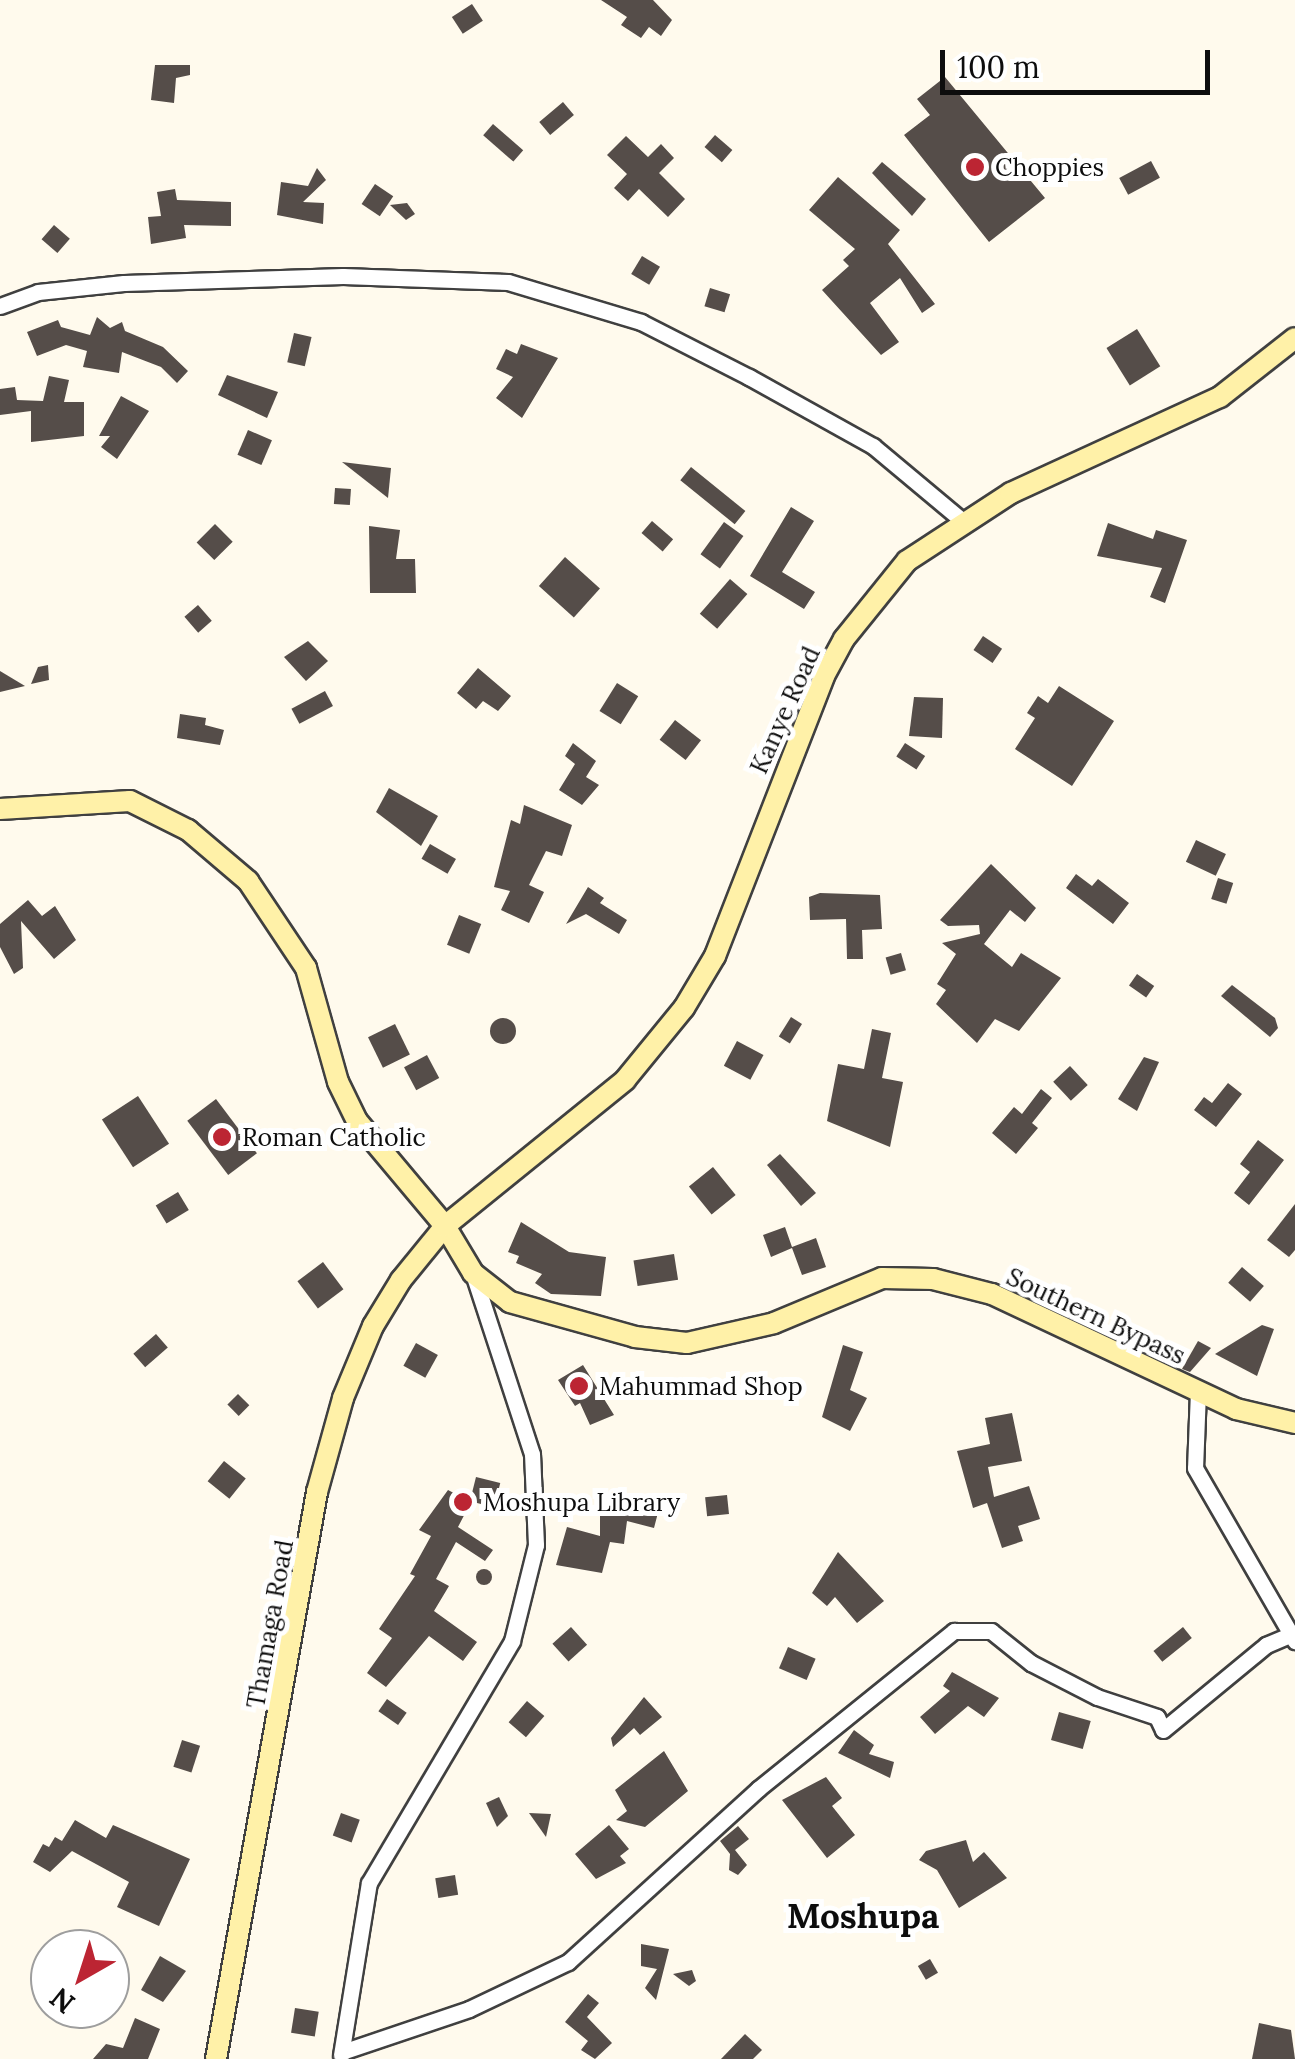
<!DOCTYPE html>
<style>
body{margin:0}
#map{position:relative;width:1295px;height:2059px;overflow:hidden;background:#fffaed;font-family:Lora,serif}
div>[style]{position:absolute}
.building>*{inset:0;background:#554d49;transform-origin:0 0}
.round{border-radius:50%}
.roads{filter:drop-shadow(2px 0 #404040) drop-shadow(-2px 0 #404040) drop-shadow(0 2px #404040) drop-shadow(0 -2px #404040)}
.street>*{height:15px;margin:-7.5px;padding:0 7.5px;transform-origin:7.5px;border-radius:7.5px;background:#fff}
.secondary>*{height:20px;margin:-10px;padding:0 10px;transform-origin:10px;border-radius:10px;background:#fff1a8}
.dots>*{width:28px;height:28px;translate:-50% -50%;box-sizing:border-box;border:5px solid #fff;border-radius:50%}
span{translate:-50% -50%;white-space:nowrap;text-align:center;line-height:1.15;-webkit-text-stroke:10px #fff;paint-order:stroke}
.poi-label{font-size:25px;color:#0d0d0d}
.left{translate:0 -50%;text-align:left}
.street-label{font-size:25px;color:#0d0d0d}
.district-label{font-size:35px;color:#0d0d0d;font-weight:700}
.north{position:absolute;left:30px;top:1929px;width:100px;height:100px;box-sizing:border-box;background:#fff;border:2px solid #9e9e9e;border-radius:50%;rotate:219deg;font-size:28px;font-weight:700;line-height:40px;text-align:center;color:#0d0d0d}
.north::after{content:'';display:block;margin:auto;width:35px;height:45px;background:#bc2533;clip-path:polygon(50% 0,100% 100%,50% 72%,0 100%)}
.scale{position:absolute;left:940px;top:50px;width:270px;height:45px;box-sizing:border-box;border:5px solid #0d0d0d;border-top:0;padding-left:12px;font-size:30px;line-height:35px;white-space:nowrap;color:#0d0d0d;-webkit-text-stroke:8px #fff;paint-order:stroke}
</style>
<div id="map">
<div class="building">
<i style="clip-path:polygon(601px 0,653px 0,672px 20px,661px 36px,649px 27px,641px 38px,621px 25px,627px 17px)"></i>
<i style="left:472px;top:4px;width:20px;height:24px;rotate:57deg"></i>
<i style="clip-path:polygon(155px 65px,190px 65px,190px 75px,176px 78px,174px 103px,151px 100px)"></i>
<i style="clip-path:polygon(945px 77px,1045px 198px,989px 242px,904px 135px,930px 115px,917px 99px)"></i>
<i style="left:563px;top:102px;width:17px;height:31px;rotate:50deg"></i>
<i style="left:493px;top:124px;width:40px;height:15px;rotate:41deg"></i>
<i style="left:715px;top:135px;width:23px;height:16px;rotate:41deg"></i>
<i style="clip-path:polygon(626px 136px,648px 157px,661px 144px,674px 158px,659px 173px,685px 199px,668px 217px,639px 189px,628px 201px,614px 188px,627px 174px,607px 155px)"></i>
<i style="left:1151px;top:161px;width:19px;height:36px;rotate:62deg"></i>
<i style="clip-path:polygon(882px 162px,926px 199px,912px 216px,872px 173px)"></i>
<i style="clip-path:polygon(317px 168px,326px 180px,303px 202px,324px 203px,323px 224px,277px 215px,281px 182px,308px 186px)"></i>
<i style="clip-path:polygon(838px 177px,900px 230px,888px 244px,935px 304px,922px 313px,900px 278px,870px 303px,899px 342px,881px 355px,822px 290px,849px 266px,843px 260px,855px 249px,809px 210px)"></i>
<i style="left:375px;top:184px;width:22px;height:24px;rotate:34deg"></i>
<i style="clip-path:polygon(175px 189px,177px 200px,231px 202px,231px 226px,184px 225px,186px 238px,151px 244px,148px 217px,161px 216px,157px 192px)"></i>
<i style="clip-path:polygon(407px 203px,415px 214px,406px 220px,390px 205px)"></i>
<i style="left:54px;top:225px;width:21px;height:19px;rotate:41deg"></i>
<i style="left:642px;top:256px;width:21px;height:21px;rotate:31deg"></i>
<i style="left:710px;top:288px;width:21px;height:19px;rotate:17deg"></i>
<i style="clip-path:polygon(97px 317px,110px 328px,122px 322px,125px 331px,163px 347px,188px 371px,177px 383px,161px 367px,122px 352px,119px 373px,83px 367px,87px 351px,66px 345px,37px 356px,27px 332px,58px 320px,61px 327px,90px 335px)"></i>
<i style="left:1137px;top:329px;width:44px;height:36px;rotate:58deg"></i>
<i style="left:294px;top:333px;width:18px;height:30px;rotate:13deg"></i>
<i style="clip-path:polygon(521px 344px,558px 358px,522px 418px,496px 398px,513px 377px,496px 369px,506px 349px,517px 354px)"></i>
<i style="clip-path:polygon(227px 375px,278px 392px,267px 418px,218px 395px)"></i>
<i style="clip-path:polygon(49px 376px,69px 380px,64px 402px,84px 402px,84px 436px,31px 442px,31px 411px,0 415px,0 389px,15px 387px,17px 400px,43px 401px)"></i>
<i style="clip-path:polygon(121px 396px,149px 411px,117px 459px,101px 447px,110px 436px,99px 436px)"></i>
<i style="left:248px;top:430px;width:26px;height:27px;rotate:23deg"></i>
<i style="clip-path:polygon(342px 462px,391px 468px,388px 498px)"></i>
<i style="left:691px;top:467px;width:70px;height:17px;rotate:39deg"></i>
<i style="left:335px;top:488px;width:16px;height:16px;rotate:4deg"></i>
<i style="clip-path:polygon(791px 507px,814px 521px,782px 572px,815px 592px,804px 609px,750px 576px)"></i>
<i style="left:652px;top:521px;width:28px;height:16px;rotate:41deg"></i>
<i style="left:724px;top:522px;width:24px;height:40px;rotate:36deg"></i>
<i style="clip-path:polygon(1108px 523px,1153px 539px,1156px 530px,1187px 540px,1165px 603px,1150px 597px,1162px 568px,1097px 556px)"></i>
<i style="left:215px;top:524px;width:25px;height:26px;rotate:45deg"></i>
<i style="clip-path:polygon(369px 526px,400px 530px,396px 559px,415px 559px,416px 593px,370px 593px)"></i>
<i style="left:565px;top:557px;width:47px;height:39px;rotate:42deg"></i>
<i style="left:730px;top:579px;width:23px;height:46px;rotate:41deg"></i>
<i style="left:198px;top:605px;width:21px;height:18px;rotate:49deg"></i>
<i style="left:983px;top:636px;width:23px;height:17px;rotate:34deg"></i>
<i style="clip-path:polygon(308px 641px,328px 661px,306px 681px,284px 657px)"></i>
<i style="clip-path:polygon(48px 665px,49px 680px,31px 684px,38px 667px)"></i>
<i style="clip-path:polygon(478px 668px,511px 696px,498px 711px,483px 701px,476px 709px,457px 693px)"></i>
<i style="clip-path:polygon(0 671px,25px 686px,0 692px)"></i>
<i style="left:617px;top:683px;width:25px;height:33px;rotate:32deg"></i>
<i style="clip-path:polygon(1059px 686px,1114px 721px,1072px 786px,1015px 749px,1035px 718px,1027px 713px,1038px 696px,1048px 703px)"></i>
<i style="left:325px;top:691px;width:17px;height:38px;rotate:62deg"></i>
<i style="clip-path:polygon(914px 697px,943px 698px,942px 738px,909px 736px)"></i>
<i style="clip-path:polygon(180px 714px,206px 718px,205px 725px,224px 730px,220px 745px,177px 738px)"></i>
<i style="left:675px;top:720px;width:33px;height:25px;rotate:38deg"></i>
<i style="clip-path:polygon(573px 743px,596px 761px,586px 777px,599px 785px,582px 805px,559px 790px,575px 764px,565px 756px)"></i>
<i style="left:905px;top:743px;width:24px;height:16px;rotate:33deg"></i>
<i style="clip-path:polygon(389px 788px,438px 816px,421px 846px,376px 812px)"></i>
<i style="clip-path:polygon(524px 805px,572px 825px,562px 856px,546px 851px,529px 885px,544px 892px,529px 923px,501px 910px,510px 891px,494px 887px,511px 820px,520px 824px)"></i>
<i style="left:1196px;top:840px;width:33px;height:24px;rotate:25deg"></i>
<i style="left:430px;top:844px;width:30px;height:17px;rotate:30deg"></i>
<i style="clip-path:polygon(991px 864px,1036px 908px,1025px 922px,1010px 910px,984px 944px,1012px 967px,1021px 953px,1061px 978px,1019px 1031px,995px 1019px,977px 1043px,936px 1004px,946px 990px,937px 984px,956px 954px,942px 943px,980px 934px,979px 925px,948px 926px,940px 920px)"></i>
<i style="clip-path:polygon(1076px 874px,1092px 886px,1098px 879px,1129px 903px,1113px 924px,1066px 888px)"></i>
<i style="left:1218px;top:878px;width:16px;height:22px;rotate:18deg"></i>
<i style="clip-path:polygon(588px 887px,604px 898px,600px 903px,627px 920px,619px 934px,586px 914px,566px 924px)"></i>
<i style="clip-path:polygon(820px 893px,880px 895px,882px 929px,862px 930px,863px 959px,847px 959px,846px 919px,810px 920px,809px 897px)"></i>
<i style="clip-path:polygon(28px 900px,42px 916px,55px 906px,76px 940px,54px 959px,21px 921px,23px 968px,14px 974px,0 947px,0 924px)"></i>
<i style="left:459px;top:915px;width:24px;height:32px;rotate:22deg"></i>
<i style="left:901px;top:953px;width:18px;height:16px;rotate:74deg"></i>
<i style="left:1137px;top:974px;width:21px;height:14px;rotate:35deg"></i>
<i style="clip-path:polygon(1232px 985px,1275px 1018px,1278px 1028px,1270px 1037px,1221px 996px)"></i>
<i style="left:791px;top:1017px;width:13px;height:23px;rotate:32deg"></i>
<i class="round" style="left:490px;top:1018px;width:26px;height:26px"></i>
<i style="left:395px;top:1024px;width:34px;height:30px;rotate:64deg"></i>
<i style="clip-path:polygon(872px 1029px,891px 1033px,882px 1078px,903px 1082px,890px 1147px,827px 1121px,838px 1064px,864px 1069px)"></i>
<i style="left:737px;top:1041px;width:30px;height:28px;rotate:28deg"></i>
<i style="left:427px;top:1055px;width:26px;height:26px;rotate:62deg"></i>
<i style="clip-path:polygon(1144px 1057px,1159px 1062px,1137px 1111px,1118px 1099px)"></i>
<i style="left:1070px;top:1066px;width:26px;height:23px;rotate:47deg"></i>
<i style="clip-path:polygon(1228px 1083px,1242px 1094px,1216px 1127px,1194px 1110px,1204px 1097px,1212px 1103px)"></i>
<i style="clip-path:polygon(1041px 1089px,1052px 1098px,1032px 1123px,1038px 1128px,1016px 1154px,992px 1133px,1014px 1107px,1022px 1114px)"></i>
<i style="left:138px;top:1096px;width:57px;height:43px;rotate:57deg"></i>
<i style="left:216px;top:1099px;width:68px;height:36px;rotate:53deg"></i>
<i style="clip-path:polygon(1258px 1140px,1284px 1160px,1249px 1205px,1234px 1193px,1250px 1172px,1240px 1164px)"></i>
<i style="clip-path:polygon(780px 1154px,816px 1193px,801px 1206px,767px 1165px)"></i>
<i style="left:713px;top:1167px;width:36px;height:31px;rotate:51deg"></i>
<i style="left:178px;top:1192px;width:21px;height:26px;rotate:59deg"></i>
<i style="clip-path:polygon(1295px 1204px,1295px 1250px,1289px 1257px,1267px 1240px)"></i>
<i style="clip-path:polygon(521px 1222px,569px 1252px,606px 1257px,601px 1296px,551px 1294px,535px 1283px,542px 1274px,516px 1263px,519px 1256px,508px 1252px)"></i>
<i style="clip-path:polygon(785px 1227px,792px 1247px,816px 1238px,826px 1267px,802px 1275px,792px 1248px,771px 1257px,763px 1235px)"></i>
<i style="left:674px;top:1254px;width:26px;height:41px;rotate:81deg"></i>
<i style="left:323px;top:1262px;width:34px;height:32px;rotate:53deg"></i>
<i style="left:1242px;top:1267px;width:29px;height:21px;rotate:41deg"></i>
<i style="clip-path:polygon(1262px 1325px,1274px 1329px,1257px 1376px,1215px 1354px)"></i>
<i style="left:156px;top:1334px;width:18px;height:30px;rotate:49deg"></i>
<i style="clip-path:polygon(1198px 1341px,1211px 1348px,1190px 1372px,1182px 1369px)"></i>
<i style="left:416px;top:1343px;width:25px;height:26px;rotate:29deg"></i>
<i style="clip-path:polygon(843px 1345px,863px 1352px,850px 1390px,867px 1398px,850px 1431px,822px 1417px)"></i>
<i style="clip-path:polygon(583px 1365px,614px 1415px,590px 1425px,580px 1403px,575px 1406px,558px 1380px)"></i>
<i style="left:238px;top:1394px;width:16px;height:15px;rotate:45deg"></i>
<i style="clip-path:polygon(1012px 1413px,1022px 1461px,988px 1467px,994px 1497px,1029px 1486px,1040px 1519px,1018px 1526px,1023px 1541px,1002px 1548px,987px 1503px,973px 1508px,957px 1451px,990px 1444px,985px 1418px)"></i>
<i style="left:224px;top:1461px;width:28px;height:26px;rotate:39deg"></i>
<i style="left:476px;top:1477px;width:25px;height:25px;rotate:14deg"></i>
<i style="clip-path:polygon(448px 1490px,471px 1502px,458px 1527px,493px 1550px,485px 1561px,456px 1542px,436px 1579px,449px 1586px,434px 1611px,477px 1642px,463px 1661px,429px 1636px,386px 1687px,367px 1673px,392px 1638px,379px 1629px,415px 1576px,410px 1574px,431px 1536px,419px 1530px)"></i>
<i style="left:727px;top:1495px;width:19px;height:22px;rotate:84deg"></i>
<i style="clip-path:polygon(633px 1498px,660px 1505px,654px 1528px,627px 1521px,624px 1544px,610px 1542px,602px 1573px,556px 1565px,567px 1527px,600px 1536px,600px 1506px,630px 1509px)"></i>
<i style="clip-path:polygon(838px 1552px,884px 1601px,857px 1623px,835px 1597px,827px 1606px,812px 1593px)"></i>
<i class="round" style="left:476px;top:1569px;width:16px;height:16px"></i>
<i style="left:571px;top:1627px;width:24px;height:25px;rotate:48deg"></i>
<i style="left:1183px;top:1627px;width:14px;height:38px;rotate:51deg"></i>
<i style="left:788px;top:1647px;width:30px;height:23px;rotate:23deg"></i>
<i style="clip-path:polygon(952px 1672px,999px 1698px,984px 1717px,968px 1706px,935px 1734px,920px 1717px,950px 1691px,943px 1686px)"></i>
<i style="clip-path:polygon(644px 1697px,662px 1717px,640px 1735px,634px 1728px,613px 1747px,611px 1738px)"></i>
<i style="left:387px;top:1699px;width:24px;height:15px;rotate:35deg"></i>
<i style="left:527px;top:1701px;width:23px;height:28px;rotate:41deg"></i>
<i style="left:1059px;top:1712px;width:33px;height:29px;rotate:16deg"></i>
<i style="clip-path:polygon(854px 1730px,874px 1745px,869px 1754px,894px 1762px,890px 1778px,838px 1753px)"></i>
<i style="left:182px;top:1740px;width:19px;height:28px;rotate:18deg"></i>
<i style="clip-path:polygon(664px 1751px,688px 1791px,645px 1827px,616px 1820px,627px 1811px,615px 1790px)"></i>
<i style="clip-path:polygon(826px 1777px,842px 1798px,832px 1806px,855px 1835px,827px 1858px,782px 1800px)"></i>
<i style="clip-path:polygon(499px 1797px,508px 1816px,497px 1827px,486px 1803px)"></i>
<i style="left:341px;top:1813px;width:20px;height:24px;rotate:20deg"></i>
<i style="clip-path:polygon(529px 1813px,551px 1814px,546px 1837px)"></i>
<i style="clip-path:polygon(75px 1820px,106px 1838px,113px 1825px,190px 1859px,159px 1926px,117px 1907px,129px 1882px,72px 1851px,50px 1872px,33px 1862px,43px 1844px,49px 1847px,55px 1837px,62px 1841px)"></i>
<i style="clip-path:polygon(609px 1825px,629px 1849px,620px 1856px,626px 1863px,596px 1879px,575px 1854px)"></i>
<i style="clip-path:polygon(738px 1826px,749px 1839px,735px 1850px,747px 1865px,738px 1875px,729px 1870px,730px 1854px,720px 1841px)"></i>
<i style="clip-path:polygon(966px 1840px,973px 1862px,984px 1852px,1007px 1878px,959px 1908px,937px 1870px,919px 1860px,926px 1851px)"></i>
<i style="left:455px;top:1875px;width:20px;height:20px;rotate:81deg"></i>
<i style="clip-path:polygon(641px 1944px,669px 1949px,656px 2000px,645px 1988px,657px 1969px,641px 1966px)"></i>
<i style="clip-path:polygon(160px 1956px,186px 1971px,163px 2002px,141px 1990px)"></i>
<i style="left:930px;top:1959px;width:16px;height:14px;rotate:60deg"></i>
<i style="clip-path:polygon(692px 1970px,696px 1981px,689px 1986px,673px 1974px)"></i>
<i style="clip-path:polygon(588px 1994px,599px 2003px,587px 2017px,612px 2043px,595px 2059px,581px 2050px,588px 2041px,565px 2022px)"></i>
<i style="left:295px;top:2008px;width:24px;height:25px;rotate:9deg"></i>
<i style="clip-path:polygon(135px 2018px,160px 2029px,148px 2059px,93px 2059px,106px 2044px,123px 2048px)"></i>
<i style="clip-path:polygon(1259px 2023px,1291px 2030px,1295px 2059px,1252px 2059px)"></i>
<i style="clip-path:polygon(745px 2034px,762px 2050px,753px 2059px,721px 2059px)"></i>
</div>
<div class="roads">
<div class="street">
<i style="left:0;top:306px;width:40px;rotate:-20.2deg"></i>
<i style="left:38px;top:292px;width:86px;rotate:-6deg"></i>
<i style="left:124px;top:283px;width:219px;rotate:-1.8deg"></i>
<i style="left:343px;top:276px;width:165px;rotate:2.1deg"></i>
<i style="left:508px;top:282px;width:139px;rotate:16.7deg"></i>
<i style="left:641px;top:322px;width:121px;rotate:27deg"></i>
<i style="left:749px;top:377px;width:142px;rotate:29.1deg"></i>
<i style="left:873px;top:446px;width:120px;rotate:39.9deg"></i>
<i style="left:1198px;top:1391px;width:77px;rotate:92.2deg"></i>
<i style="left:1195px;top:1468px;width:200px;rotate:60deg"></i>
<i style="left:342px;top:2052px;width:134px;rotate:-18.7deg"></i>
<i style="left:469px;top:2009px;width:110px;rotate:-25.4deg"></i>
<i style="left:568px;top:1962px;width:257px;rotate:-42.3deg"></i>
<i style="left:758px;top:1789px;width:252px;rotate:-38.9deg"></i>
<i style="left:954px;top:1631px;width:37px"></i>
<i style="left:991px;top:1631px;width:51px;rotate:38.7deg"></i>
<i style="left:1031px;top:1663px;width:74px;rotate:27.3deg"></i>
<i style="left:1097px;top:1697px;width:63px;rotate:18.4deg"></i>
<i style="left:1157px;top:1717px;width:14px;rotate:65deg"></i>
<i style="left:1163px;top:1730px;width:134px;rotate:-39.5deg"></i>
<i style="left:1266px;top:1645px;width:28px;rotate:-23deg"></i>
<i style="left:341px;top:2055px;width:174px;rotate:-80.8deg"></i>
<i style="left:369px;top:1883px;width:281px;rotate:-59.4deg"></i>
<i style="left:512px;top:1641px;width:99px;rotate:-76deg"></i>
<i style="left:536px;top:1545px;width:91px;rotate:-92.5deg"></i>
<i style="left:532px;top:1454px;width:189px;rotate:-108.1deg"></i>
</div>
<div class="secondary">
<i style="left:0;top:809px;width:130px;rotate:-3.5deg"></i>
<i style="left:130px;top:801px;width:65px;rotate:26.6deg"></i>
<i style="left:188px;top:830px;width:79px;rotate:40.4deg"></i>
<i style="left:248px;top:881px;width:105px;rotate:56.3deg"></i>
<i style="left:306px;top:968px;width:118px;rotate:74.3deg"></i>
<i style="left:338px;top:1082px;width:43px;rotate:64deg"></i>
<i style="left:357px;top:1121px;width:137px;rotate:50deg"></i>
<i style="left:445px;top:1226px;width:55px;rotate:59.2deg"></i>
<i style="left:473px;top:1273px;width:47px;rotate:38.1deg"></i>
<i style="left:510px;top:1302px;width:130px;rotate:15.6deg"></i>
<i style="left:635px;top:1337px;width:52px;rotate:6.6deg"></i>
<i style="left:687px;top:1343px;width:89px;rotate:-12.9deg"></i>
<i style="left:774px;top:1323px;width:117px;rotate:-22.6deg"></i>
<i style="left:882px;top:1278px;width:51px;rotate:1.1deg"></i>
<i style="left:933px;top:1279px;width:61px;rotate:14.3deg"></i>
<i style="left:992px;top:1294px;width:270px;rotate:25.2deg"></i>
<i style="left:1236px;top:1409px;width:61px;rotate:13.3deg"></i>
<i style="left:216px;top:2059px;width:576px;rotate:-79.9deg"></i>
<i style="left:317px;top:1492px;width:98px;rotate:-74.5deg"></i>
<i style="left:343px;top:1398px;width:78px;rotate:-67.4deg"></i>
<i style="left:373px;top:1326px;width:54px;rotate:-58.7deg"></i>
<i style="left:401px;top:1280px;width:70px;rotate:-50.8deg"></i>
<i style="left:445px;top:1226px;width:232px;rotate:-39deg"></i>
<i style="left:625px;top:1080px;width:93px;rotate:-50.7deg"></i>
<i style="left:684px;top:1008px;width:61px;rotate:-59.2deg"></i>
<i style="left:715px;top:956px;width:300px;rotate:-68.7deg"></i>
<i style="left:824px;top:676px;width:42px;rotate:-61.6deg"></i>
<i style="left:844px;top:639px;width:100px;rotate:-51.1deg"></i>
<i style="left:907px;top:561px;width:124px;rotate:-33.2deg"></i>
<i style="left:1011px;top:493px;width:230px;rotate:-24.7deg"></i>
<i style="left:1220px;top:397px;width:95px;rotate:-38.2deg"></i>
</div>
</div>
<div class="dots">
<i style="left:975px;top:167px;background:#bc2533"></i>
<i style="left:222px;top:1137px;background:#bc2533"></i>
<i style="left:579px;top:1386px;background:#bc2533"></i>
<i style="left:463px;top:1502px;background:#bc2533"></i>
</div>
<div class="poi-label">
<span class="left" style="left:995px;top:167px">Choppies</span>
<span class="left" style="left:242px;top:1137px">Roman Catholic</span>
<span class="left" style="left:599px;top:1386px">Mahummad Shop</span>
<span class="left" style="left:483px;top:1502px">Moshupa Library</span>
</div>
<div class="street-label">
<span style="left:785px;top:710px;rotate:-66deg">Kanye Road</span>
<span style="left:1096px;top:1316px;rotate:25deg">Southern Bypass</span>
<span style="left:270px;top:1624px;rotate:-80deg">Thamaga Road</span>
</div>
<div class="district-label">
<span style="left:863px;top:1916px">Moshupa</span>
</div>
<div class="north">N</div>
<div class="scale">100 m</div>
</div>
